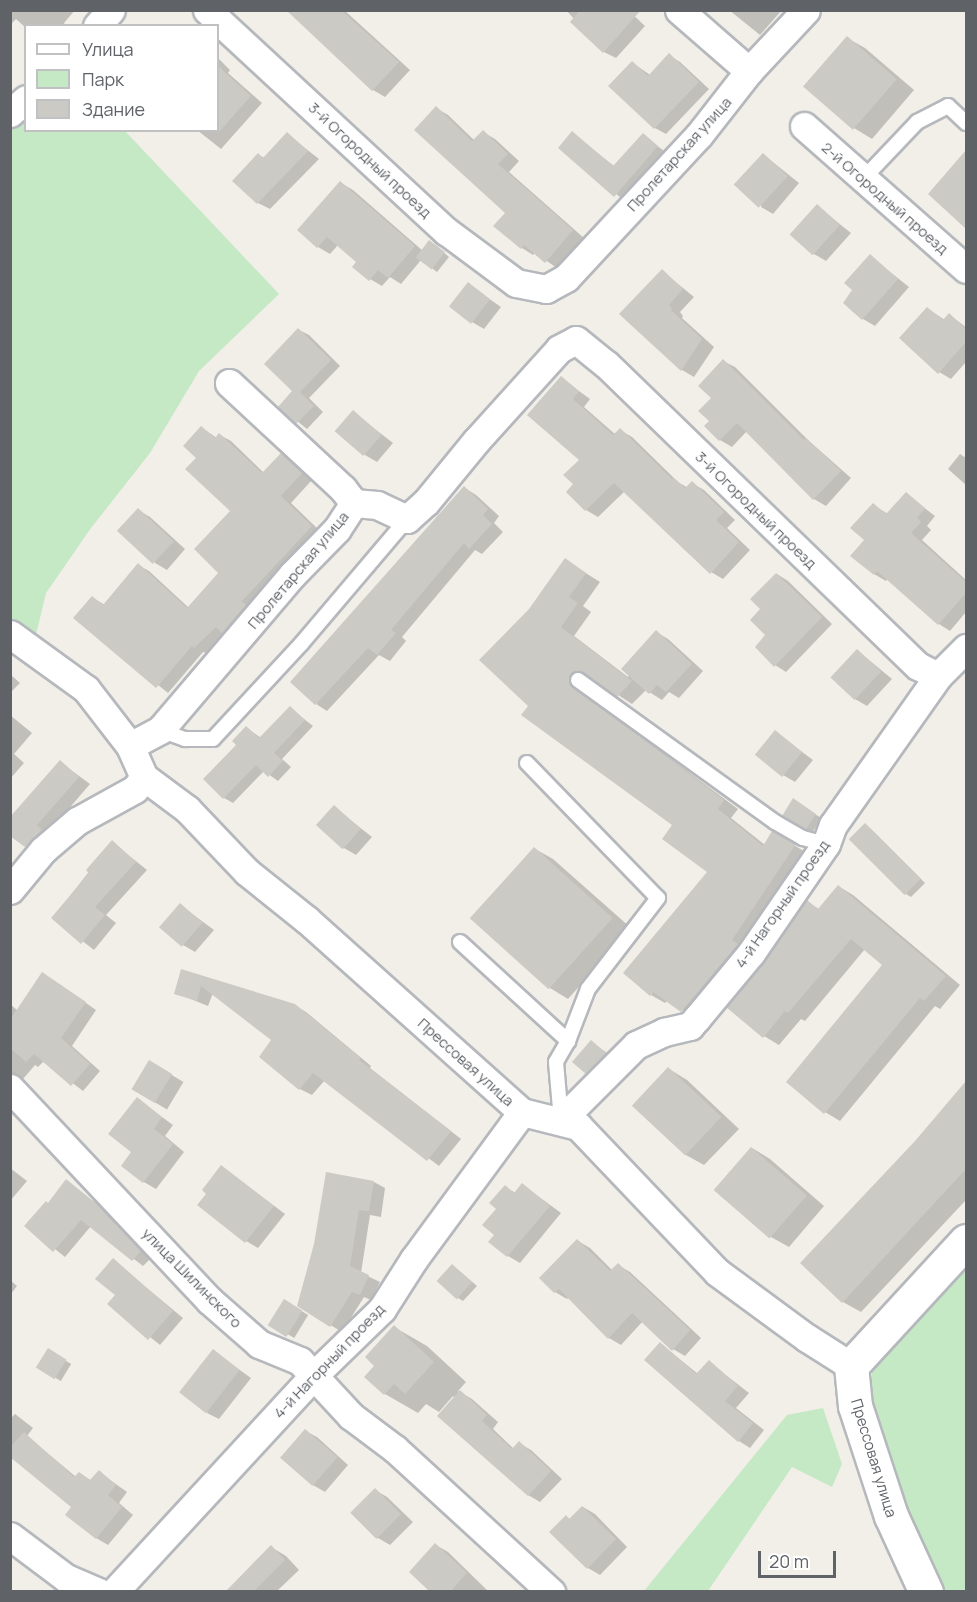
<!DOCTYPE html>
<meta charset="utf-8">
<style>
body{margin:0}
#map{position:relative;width:977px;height:1602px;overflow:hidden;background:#f1efe8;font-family:Manrope,sans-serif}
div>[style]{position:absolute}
.green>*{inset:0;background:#c5e8c5}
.shadow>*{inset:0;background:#0003;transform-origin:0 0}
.building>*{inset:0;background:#cccac5;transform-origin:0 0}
.roads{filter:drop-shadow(2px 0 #b5b8bc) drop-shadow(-2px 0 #b5b8bc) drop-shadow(0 2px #b5b8bc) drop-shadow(0 -2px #b5b8bc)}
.service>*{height:14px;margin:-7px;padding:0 7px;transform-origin:7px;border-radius:7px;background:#fff}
.minor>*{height:27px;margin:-13.5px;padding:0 13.5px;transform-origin:13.5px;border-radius:13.5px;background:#fff}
.tertiary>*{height:33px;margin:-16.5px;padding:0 16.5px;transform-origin:16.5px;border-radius:16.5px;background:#fff}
span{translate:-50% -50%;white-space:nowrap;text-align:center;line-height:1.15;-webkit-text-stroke:4.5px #fff;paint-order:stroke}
.street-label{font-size:15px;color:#5f6368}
.frame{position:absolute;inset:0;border:12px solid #5f6368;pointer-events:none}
.legend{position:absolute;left:24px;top:24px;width:195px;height:108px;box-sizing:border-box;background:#fff;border:2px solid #bfc1c3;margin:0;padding:8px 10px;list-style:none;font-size:18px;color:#5f6368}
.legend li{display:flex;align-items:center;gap:12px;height:30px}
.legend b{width:30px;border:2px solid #bfc1c3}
.scale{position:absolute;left:758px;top:1551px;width:78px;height:27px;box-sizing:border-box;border:3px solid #5f6368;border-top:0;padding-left:8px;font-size:18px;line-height:21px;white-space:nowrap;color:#5f6368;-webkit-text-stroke:4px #fff;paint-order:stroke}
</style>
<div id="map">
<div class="green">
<i style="clip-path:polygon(25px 113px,26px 130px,125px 131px,279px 294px,199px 371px,150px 453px,91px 528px,46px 593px,34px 643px,10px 624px,10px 127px)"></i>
<i style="clip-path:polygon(966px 1255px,966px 1591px,938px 1591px,898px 1510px,870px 1404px,872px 1372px,883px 1345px)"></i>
<i style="clip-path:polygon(823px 1408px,842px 1464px,832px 1487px,792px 1467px,708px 1591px,644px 1591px,787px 1415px)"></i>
</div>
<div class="shadow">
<i style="clip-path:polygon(10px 10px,75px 10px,64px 23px,66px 26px,26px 26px,26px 28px,16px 19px,10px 25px)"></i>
<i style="clip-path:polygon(291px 10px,344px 10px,410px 70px,385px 97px,373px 90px)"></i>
<i style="clip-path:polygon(566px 10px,628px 10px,645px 26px,616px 58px,604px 52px)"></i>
<i style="clip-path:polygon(729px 10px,782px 10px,760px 35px)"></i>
<i style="clip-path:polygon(847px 38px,865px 48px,914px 90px,872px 139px,854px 128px)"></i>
<i style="clip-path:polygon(669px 55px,680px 62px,709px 89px,666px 134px,655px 128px,633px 63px,650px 75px)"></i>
<i style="clip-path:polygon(218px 58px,230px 70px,228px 73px,262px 103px,221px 149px,197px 130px,218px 130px)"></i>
<i style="clip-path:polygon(436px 108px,448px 115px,475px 141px,483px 132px,495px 139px,519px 161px,509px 172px,584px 238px,557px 268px,535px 253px,533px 255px,522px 248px,495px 226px,507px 213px)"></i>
<i style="clip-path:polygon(572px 133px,614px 166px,643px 135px,668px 154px,626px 202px,560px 148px)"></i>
<i style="clip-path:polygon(287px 134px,319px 159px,270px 209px,258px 203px,258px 155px,265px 158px)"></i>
<i style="clip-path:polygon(764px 155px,799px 183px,773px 214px,761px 207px)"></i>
<i style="clip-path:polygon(960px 159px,966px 163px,966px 227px,930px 194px)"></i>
<i style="clip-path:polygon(341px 183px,353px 190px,423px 251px,435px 245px,449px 257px,437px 272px,421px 260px,401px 284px,390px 277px,382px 286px,370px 279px,358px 262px,338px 245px,330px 254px,318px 247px)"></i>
<i style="clip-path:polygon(817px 206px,851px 233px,826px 261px,814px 254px)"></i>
<i style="clip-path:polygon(870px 256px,909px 287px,875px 326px,863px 319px,854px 290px)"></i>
<i style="clip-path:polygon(662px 271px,694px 297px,680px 312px,683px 316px,682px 318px,714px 347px,694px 377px,682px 370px,621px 314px)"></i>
<i style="clip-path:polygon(468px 284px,501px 307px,484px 329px,472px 322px)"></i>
<i style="clip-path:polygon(928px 309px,945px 320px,949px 315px,966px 327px,966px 362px,951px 379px,939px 372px)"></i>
<i style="clip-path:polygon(299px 330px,309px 335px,340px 366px,309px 398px,323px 412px,307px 429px,280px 407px,295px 391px)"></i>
<i style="clip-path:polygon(723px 361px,735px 367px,809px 441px,851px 478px,826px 506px,814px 499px,747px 431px,732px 447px,720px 440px,711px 421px,713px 398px)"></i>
<i style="clip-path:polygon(561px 378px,590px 399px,584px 407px,616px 435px,620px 430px,632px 437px,678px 482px,688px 488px,692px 483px,704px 490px,735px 520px,727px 528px,750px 550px,723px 579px,711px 572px,625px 491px,598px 517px,586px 510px,568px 492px,575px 484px,581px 460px)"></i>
<i style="clip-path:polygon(353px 412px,393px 443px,377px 462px,365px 455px)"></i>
<i style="clip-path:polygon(202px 428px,217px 438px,220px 435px,231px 441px,264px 473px,281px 455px,292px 461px,312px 480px,291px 503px,322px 533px,228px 632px,206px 653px,203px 652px,168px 693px,75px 618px,93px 598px,105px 605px,138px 565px,149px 571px,189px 608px,221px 573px,232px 511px,198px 458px)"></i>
<i style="clip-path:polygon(960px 454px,966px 458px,966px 485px,948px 469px)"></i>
<i style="clip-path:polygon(465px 488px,476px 495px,499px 516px,494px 523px,503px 532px,482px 554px,475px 550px,402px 637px,406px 641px,390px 661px,379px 655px,327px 711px,316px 704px)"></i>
<i style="clip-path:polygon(906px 494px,935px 516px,927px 526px,931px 530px,922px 540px,966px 580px,966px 612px,950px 631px,939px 624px,888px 578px,886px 581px,874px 574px,866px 539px,873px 505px,888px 514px)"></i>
<i style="clip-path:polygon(138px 510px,150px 517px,185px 549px,167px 570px,155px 563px)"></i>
<i style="clip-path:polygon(565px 560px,600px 582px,583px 606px,591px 612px,574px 636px,628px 677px,656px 632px,668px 639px,703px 671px,679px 698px,669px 692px,662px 700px,646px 690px,632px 704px,594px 679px,585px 682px,584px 694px,738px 809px,731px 818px,765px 845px,773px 833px,809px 854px,697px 1019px,668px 1000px,665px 1003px,651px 995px,709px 871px,674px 825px,530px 706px,530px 610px)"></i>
<i style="clip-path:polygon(777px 574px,788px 581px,832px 624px,786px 672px,775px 665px,762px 609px)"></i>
<i style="clip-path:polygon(858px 651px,892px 679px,867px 706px,855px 699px)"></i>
<i style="clip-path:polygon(10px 674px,20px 683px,10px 693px)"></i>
<i style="clip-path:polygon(290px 708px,313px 726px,282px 759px,291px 767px,278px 781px,264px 771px,233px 803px,224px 798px,238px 745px,247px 728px,261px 738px)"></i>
<i style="clip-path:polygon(10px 715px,32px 733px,14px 754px,24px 763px,10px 779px)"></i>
<i style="clip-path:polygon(775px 732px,813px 760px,795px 782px,783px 775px)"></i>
<i style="clip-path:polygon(60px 762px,90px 784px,48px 833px,38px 853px,26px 846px)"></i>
<i style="left:793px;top:801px;width:33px;height:17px;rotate:31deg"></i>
<i style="clip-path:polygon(334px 807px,372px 837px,356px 855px,344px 848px)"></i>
<i style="clip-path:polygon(870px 828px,925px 883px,911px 897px,906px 894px)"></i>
<i style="clip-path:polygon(112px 842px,147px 870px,106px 915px,116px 923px,94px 950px,53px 918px)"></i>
<i style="clip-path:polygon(535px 849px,553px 859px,631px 928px,568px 999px,550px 988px,472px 919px)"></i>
<i style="clip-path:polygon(838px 886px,853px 895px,960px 985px,940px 1009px,935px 1006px,840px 1121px,825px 1112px,884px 965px,865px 949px,805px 1021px,801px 1019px,779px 1045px,764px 1036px,765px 963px,807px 902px,819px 909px)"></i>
<i style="clip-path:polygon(180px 905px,214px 930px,195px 952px,183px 945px)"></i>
<i style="clip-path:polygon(182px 971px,294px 1005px,306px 1012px,371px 1066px,370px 1068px,461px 1139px,439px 1166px,325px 1080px,312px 1095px,300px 1089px,261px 1056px,273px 1039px,213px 993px,208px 1006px,176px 993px)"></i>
<i style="clip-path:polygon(53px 980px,96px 1010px,72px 1046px,100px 1071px,83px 1091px,44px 1061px,38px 1067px,35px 1065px,23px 1079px,10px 1083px,10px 1004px,18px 1011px)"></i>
<i style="clip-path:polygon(591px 1042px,623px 1064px,605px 1082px,587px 1072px)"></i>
<i style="left:150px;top:1062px;width:39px;height:32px;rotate:31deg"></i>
<i style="clip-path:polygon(669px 1069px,687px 1080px,739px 1129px,704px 1165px,686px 1155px,634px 1106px)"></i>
<i style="clip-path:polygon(966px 1084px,966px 1200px,861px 1312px,843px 1302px,916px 1142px)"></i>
<i style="clip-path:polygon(137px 1099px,173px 1125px,165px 1136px,184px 1152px,156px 1189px,144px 1182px,134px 1152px)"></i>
<i style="clip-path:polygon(752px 1148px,770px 1159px,824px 1206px,789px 1247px,771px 1237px)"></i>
<i style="clip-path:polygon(222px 1167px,285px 1214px,258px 1248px,246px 1241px,208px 1194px)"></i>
<i style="clip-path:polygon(10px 1168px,27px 1181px,10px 1201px)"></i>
<i style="clip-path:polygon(327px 1174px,374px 1182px,385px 1188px,381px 1217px,370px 1215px,361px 1273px,380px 1282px,371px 1300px,364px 1297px,342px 1332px,299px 1306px,316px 1245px)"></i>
<i style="clip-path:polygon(66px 1181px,109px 1213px,151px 1258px,143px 1266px,91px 1226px,65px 1257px,26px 1226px,49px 1205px)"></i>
<i style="clip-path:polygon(523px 1185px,561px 1213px,520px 1263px,508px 1256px,496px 1235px,498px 1208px,505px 1187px,516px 1193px)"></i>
<i style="clip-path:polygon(578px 1241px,590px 1248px,613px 1271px,618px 1265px,630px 1272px,701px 1338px,685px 1356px,673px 1349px,643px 1321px,621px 1345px,609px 1338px,569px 1297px,567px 1299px,555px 1292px)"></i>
<i style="clip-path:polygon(113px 1260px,183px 1318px,160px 1345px,109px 1304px,117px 1295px)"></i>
<i style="clip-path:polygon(457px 1269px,477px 1286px,463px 1301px,458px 1298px)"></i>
<i style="clip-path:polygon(10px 1280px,17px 1286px,10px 1295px)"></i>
<i style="left:285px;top:1301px;width:27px;height:27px;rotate:31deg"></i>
<i style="clip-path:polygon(394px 1327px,427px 1346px,466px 1382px,458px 1391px,472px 1399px,498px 1422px,493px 1429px,514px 1449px,519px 1443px,531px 1450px,562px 1479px,540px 1502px,528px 1495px,453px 1396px,439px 1412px,426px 1404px,418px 1413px,385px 1394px,377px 1366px)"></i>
<i style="clip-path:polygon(661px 1344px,698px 1374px,709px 1362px,749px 1393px,736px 1408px,764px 1430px,750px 1448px,739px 1441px,647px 1360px)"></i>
<i style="left:48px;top:1350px;width:27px;height:20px;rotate:31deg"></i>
<i style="clip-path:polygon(213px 1351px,251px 1378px,219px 1419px,207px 1413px)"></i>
<i style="clip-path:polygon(15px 1414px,33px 1428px,27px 1436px,76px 1477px,79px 1473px,92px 1481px,99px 1472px,127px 1492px,119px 1503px,133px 1515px,108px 1545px,96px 1538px,74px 1507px,10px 1455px,10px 1419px)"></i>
<i style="clip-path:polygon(305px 1431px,317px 1437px,348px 1465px,325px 1492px,313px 1485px)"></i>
<i style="clip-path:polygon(375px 1490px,387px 1497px,413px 1522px,390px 1545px,378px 1538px,353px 1513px)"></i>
<i style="clip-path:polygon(583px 1507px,595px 1514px,627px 1547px,600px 1575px,588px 1568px,566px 1517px,570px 1519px)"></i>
<i style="clip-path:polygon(436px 1545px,448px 1552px,489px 1592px,432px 1592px)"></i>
<i style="clip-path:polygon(271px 1547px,286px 1556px,299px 1570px,276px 1592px,228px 1592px)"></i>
</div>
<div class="building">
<i style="clip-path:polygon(286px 10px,341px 10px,399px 62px,372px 91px)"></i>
<i style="clip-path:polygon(580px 10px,641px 10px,603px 53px,570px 22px)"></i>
<i style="left:847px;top:36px;width:66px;height:67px;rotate:41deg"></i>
<i style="clip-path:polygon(669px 53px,699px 82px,654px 129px,608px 86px,632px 61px,648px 76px)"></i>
<i style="clip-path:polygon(218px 66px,251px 96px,218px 133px)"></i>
<i style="clip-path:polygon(436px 106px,472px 141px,483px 130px,508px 154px,498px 164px,573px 230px,545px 263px,524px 245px,521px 249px,493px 226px,505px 213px,414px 130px)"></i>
<i style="clip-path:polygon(572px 131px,613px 166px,643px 133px,658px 146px,614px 197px,558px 148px)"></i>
<i style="clip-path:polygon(287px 132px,308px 151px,257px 204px,232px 181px,258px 153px,263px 158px)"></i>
<i style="clip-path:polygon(966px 150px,966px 229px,928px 194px)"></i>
<i style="left:763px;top:153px;width:34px;height:43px;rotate:43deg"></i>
<i style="clip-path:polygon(340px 181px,415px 246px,388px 278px,378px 270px,369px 281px,352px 267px,356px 262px,327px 237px,317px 248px,297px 230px)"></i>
<i style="left:817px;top:204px;width:31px;height:41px;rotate:42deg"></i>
<i style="left:429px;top:240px;width:20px;height:22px;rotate:37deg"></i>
<i style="clip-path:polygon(870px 254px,898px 279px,862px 320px,843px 303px,852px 290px,844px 283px)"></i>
<i style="clip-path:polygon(662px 269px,683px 289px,669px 305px,672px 308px,671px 310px,702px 339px,681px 371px,619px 314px)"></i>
<i style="left:468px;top:282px;width:28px;height:31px;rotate:38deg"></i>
<i style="clip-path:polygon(927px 307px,943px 320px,949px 313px,966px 329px,966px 342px,938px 374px,899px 338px)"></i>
<i style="clip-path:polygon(298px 328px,331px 360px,300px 392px,314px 406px,296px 424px,278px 407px,292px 391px,264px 364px)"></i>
<i style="clip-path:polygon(723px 359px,804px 440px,806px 438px,841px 471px,813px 500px,737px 423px,719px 441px,704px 426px,709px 421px,698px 411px,711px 398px,698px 386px)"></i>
<i style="clip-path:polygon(561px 376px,579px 391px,573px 399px,613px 435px,620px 428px,672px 479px,674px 478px,685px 488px,692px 481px,724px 512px,716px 520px,739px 542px,710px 574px,614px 483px,585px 511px,566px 492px,573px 484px,563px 475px,579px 460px,527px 415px)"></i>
<i style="left:353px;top:410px;width:38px;height:28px;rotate:41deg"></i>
<i style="clip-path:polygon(201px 426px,215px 438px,219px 433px,262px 473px,281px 453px,302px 473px,281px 496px,312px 526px,242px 601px,246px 605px,222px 633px,216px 627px,194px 648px,192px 646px,156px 688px,73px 618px,92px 596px,103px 605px,138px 563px,187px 608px,218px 573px,194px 549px,230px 511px,185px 469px,196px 458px,183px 446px)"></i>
<i style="clip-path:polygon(464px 486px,488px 509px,483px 515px,492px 524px,469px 549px,464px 543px,391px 630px,396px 633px,377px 655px,368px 648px,315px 705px,290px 682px)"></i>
<i style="clip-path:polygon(906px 492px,925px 508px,917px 518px,921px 522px,911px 533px,966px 582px,966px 593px,938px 625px,877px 571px,874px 575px,850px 556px,864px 540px,850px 528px,873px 503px,886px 514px)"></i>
<i style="left:138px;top:508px;width:49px;height:31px;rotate:43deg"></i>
<i style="clip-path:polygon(565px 558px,586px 573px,569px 597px,578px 603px,561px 627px,632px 681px,617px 697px,579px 671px,571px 674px,570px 684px,724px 800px,718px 809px,763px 846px,772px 831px,796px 844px,732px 940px,738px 944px,681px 1012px,653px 992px,650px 996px,623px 973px,707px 872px,662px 839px,672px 825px,521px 715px,528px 706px,479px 660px,529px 609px)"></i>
<i style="clip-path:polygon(776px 573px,822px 617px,774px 667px,755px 647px,765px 635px,750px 620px,760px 609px,750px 599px)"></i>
<i style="clip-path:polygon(656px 630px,692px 664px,666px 692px,657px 685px,649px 694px,621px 669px)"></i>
<i style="left:857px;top:649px;width:33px;height:39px;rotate:43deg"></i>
<i style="clip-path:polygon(290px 706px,305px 720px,274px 753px,283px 761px,268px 777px,256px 765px,223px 799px,203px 779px,236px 745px,232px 741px,246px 726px,259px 738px)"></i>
<i style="left:775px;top:730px;width:35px;height:32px;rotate:39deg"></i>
<i style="clip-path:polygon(60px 760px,79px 777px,37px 825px,42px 830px,25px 847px,10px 836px,10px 817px)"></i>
<i style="clip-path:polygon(793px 798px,816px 814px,806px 829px,782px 816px)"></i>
<i style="left:334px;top:805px;width:36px;height:27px;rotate:42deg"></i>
<i style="left:865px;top:823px;width:79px;height:23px;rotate:45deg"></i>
<i style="clip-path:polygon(112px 840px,136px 862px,95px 907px,105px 915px,81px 944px,51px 918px,89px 873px,86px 870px)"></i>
<i style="left:534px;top:847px;width:106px;height:96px;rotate:42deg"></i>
<i style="clip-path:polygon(838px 885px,946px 976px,924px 1001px,920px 998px,824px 1114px,786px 1082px,882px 965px,851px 939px,788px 1013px,785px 1011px,763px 1038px,726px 1007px,764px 962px,807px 900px,818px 909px)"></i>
<i style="left:180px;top:903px;width:30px;height:32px;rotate:41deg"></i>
<i style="clip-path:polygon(181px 969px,295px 1004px,361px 1058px,359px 1060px,451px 1131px,427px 1161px,313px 1073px,299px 1090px,259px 1057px,271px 1040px,201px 986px,197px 1001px,174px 994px)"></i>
<i style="clip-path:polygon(42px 972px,86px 1002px,61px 1038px,90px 1064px,71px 1086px,34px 1054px,26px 1062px,10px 1048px,10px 1020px)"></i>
<i style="left:591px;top:1040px;width:20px;height:29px;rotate:41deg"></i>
<i style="left:149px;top:1060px;width:27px;height:34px;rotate:31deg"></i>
<i style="left:668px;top:1067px;width:73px;height:53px;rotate:43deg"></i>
<i style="clip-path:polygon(966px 1081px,966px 1169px,842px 1303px,800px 1263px,915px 1141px)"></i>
<i style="clip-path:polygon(137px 1097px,162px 1117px,154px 1129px,173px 1144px,143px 1183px,121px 1166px,131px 1152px,108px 1134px)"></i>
<i style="left:751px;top:1147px;width:74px;height:57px;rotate:41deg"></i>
<i style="clip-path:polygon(221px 1165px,274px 1206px,245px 1243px,197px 1205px,206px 1194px,202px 1190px)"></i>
<i style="clip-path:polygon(326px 1172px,374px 1181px,369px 1211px,359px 1210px,350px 1266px,369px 1275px,360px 1295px,352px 1292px,330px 1327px,297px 1306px,314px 1244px)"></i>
<i style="clip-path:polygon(66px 1179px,98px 1205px,141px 1251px,132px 1261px,81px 1220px,53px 1252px,24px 1226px,46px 1201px,48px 1203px)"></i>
<i style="clip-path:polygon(522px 1183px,550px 1206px,507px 1257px,488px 1242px,494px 1235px,482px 1225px,496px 1209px,489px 1203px,505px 1185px,514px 1193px)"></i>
<i style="clip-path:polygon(577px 1239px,610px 1271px,618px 1263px,690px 1330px,672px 1351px,632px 1313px,608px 1339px,559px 1289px,554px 1293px,539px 1278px)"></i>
<i style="clip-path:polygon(113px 1258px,173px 1311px,148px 1340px,107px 1304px,115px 1295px,95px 1279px)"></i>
<i style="left:452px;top:1264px;width:27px;height:23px;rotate:42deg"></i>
<i style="left:284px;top:1299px;width:22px;height:31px;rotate:32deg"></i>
<i style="clip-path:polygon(394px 1325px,434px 1362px,405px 1394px,394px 1384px,384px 1395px,364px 1377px,374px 1366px,365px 1357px)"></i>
<i style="clip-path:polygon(660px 1342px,696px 1374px,709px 1360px,738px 1386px,725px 1401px,753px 1423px,738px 1442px,644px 1360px)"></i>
<i style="left:48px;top:1348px;width:22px;height:23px;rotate:32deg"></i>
<i style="left:213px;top:1349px;width:34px;height:55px;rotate:38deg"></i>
<i style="clip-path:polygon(460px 1390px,487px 1415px,482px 1421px,512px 1449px,519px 1441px,551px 1471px,528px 1496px,437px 1416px)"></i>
<i style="left:305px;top:1429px;width:43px;height:38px;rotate:41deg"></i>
<i style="clip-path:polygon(24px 1432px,74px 1477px,79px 1472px,90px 1480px,99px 1470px,116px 1485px,108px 1495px,122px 1507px,96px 1539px,65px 1515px,71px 1507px,10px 1457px,10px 1447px)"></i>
<i style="left:375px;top:1488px;width:37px;height:35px;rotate:45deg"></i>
<i style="clip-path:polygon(582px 1506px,616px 1539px,587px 1569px,549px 1532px,566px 1515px,569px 1519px)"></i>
<i style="clip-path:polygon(435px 1543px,467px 1573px,450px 1592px,430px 1592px,409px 1572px)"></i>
<i style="clip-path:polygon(271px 1545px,285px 1560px,253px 1592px,225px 1592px)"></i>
</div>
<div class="roads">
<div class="service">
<i style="left:863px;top:179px;width:79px;rotate:-46.5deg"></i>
<i style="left:917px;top:122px;width:35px;rotate:-27deg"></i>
<i style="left:948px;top:106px;width:25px;rotate:43deg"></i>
<i style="left:578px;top:680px;width:243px;rotate:35.8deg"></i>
<i style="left:775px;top:822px;width:32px;rotate:30deg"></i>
<i style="left:803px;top:838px;width:24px;rotate:15deg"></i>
<i style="left:160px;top:730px;width:27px;rotate:20deg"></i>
<i style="left:185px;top:739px;width:28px"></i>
<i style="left:213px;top:739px;width:131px;rotate:-47.2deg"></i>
<i style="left:302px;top:643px;width:162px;rotate:-49.7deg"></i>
<i style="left:527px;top:763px;width:188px;rotate:45.9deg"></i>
<i style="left:658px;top:898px;width:115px;rotate:127.6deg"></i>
<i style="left:588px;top:989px;width:56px;rotate:111deg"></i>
<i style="left:568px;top:1041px;width:24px;rotate:120deg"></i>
<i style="left:556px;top:1062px;width:58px;rotate:85.1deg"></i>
<i style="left:460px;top:942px;width:147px;rotate:42.5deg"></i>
</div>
<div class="minor">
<i style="left:207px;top:10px;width:326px;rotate:42.8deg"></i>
<i style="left:446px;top:231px;width:87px;rotate:36.6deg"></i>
<i style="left:516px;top:283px;width:31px;rotate:11deg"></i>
<i style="left:546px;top:289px;width:23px;rotate:-29deg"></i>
<i style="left:566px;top:278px;width:195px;rotate:-47.1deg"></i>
<i style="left:699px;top:135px;width:81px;rotate:-52deg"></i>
<i style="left:749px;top:71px;width:83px;rotate:-46.9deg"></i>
<i style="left:679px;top:10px;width:93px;rotate:41.1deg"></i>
<i style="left:97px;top:26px;width:21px;rotate:-49deg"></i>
<i style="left:10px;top:113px;width:21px;rotate:-41deg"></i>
<i style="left:804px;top:126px;width:216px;rotate:41.4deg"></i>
<i style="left:229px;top:383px;width:156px;rotate:42.9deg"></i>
<i style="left:343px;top:489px;width:18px;rotate:52deg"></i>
<i style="left:10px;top:634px;width:94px;rotate:35.9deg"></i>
<i style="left:86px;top:689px;width:72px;rotate:52.3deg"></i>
<i style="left:130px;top:746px;width:34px;rotate:66deg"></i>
<i style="left:144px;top:777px;width:54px;rotate:36.7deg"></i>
<i style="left:187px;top:809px;width:87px;rotate:46.4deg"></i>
<i style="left:247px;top:872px;width:77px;rotate:38.7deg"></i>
<i style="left:307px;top:920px;width:288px;rotate:41.8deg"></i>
<i style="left:522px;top:1112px;width:58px;rotate:14deg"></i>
<i style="left:578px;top:1126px;width:202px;rotate:46.4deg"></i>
<i style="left:717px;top:1272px;width:112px;rotate:36.3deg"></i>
<i style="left:807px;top:1338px;width:52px;rotate:32.5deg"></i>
<i style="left:130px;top:746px;width:34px;rotate:-28deg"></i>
<i style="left:160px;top:730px;width:204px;rotate:-49.6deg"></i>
<i style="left:292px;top:575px;width:64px;rotate:-45.6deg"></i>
<i style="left:337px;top:529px;width:31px;rotate:-57deg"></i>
<i style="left:354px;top:503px;width:23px;rotate:5deg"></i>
<i style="left:377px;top:505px;width:33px;rotate:25deg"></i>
<i style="left:407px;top:519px;width:25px;rotate:-42deg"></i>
<i style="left:426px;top:502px;width:79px;rotate:-50.7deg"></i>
<i style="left:476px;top:441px;width:124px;rotate:-47.9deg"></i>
<i style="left:559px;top:349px;width:19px;rotate:-28deg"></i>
<i style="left:576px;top:340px;width:38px;rotate:39deg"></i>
<i style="left:606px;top:364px;width:434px;rotate:44.1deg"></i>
<i style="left:918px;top:666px;width:22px;rotate:27deg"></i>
<i style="left:10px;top:890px;width:52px;rotate:-50.5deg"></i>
<i style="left:43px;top:850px;width:45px;rotate:-40.5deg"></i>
<i style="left:77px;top:821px;width:66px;rotate:-28.9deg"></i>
<i style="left:135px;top:789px;width:15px;rotate:-53deg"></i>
<i style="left:10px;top:1088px;width:291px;rotate:46.8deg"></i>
<i style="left:209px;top:1300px;width:67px;rotate:41.3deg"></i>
<i style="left:259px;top:1344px;width:44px;rotate:22.5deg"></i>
<i style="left:300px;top:1361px;width:75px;rotate:47.2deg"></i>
<i style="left:351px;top:1416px;width:55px;rotate:36.9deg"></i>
<i style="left:395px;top:1449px;width:212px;rotate:42.5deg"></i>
<i style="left:561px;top:1120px;width:106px;rotate:-45deg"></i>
<i style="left:636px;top:1045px;width:31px;rotate:-25deg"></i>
<i style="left:664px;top:1032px;width:27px;rotate:-13deg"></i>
<i style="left:690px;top:1026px;width:11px;rotate:-49deg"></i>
<i style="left:697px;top:1018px;width:85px;rotate:-50.3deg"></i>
<i style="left:751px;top:953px;width:132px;rotate:-55.5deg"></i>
<i style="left:826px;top:844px;width:20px;rotate:-70deg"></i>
<i style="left:833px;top:825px;width:182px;rotate:-54.8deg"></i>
<i style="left:938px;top:676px;width:40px;rotate:-45deg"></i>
<i style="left:10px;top:1536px;width:70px;rotate:36.9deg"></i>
<i style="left:66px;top:1578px;width:36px;rotate:23deg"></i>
<i style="left:114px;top:1592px;width:295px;rotate:-47.3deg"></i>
<i style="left:314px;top:1375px;width:95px;rotate:-44.1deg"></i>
<i style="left:382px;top:1309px;width:59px;rotate:-57.4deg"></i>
<i style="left:414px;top:1259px;width:182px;rotate:-53.7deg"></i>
</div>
<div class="tertiary">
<i style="left:926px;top:1592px;width:84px;rotate:-114.7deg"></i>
<i style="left:891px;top:1516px;width:116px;rotate:-108.1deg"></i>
<i style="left:855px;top:1406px;width:40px;rotate:-95.7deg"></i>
<i style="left:851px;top:1366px;width:170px;rotate:-47.4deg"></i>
</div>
</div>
<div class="street-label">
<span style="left:679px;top:154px;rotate:-48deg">Пролетарская улица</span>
<span style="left:370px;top:160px;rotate:43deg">3-й Огородный проезд</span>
<span style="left:885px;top:198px;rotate:41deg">2-й Огородный проезд</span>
<span style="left:756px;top:510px;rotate:44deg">3-й Огородный проезд</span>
<span style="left:298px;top:570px;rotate:-50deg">Пролетарская улица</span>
<span style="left:782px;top:904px;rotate:-55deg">4-й Нагорный проезд</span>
<span style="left:466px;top:1062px;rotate:42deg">Прессовая улица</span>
<span style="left:192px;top:1278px;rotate:45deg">улица Шилинского</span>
<span style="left:329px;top:1361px;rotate:-46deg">4-й Нагорный проезд</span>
<span style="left:874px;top:1458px;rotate:73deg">Прессовая улица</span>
</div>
<div class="frame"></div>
<ul class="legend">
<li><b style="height:8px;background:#fff"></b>Улица</li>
<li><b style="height:16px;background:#c5e8c5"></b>Парк</li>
<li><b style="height:16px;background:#cccac5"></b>Здание</li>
</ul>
<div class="scale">20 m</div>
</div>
